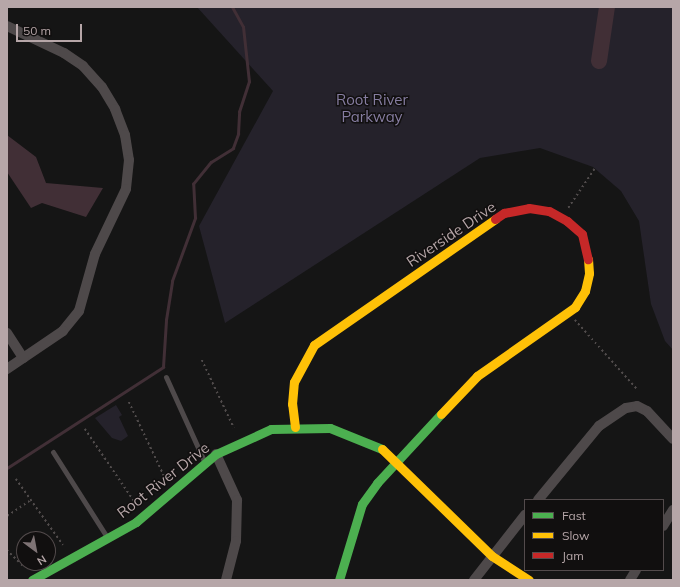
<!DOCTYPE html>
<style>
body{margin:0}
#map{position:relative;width:680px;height:587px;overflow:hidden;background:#151515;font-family:Mulish,sans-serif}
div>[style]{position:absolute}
.green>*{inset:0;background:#25222b}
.water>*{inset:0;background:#412f36}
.stream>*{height:2.5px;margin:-1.25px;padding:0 1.25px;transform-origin:1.25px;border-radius:1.25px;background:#412f36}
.river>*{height:16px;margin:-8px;padding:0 8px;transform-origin:8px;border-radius:8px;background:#412f36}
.path>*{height:1.5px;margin-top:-0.75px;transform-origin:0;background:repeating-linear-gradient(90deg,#504b4b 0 2px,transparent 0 5px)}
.lane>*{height:5px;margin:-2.5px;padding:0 2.5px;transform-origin:2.5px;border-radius:2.5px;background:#4e494a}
.street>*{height:10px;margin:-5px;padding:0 5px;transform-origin:5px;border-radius:5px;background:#4e494a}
.fast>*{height:9px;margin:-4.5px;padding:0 4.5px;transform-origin:4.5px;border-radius:4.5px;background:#4caf50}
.slow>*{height:9px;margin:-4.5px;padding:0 4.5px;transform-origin:4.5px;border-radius:4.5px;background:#ffc107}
.jam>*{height:9px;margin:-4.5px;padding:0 4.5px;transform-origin:4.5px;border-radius:4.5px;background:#c62828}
span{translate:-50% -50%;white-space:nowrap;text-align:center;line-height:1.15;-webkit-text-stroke:3px #110f0f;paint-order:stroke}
.park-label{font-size:15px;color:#867da1}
.street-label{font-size:15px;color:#b6a6a8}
.frame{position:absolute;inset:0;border:8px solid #b6a6a8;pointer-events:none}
.legend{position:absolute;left:524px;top:499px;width:140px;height:72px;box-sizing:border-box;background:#110f0f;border:1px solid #534b4c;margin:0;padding:5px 7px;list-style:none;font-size:12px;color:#b6a6a8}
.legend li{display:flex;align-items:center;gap:8px;height:20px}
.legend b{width:20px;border:1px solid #534b4c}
.north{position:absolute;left:16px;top:531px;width:40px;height:40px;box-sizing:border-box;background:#110f0f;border:1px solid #534b4c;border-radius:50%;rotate:148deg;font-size:11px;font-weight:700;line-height:16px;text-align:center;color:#b6a6a8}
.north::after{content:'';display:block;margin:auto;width:14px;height:18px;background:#7e7375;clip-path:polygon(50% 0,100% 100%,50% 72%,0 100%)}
.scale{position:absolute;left:16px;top:24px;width:66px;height:18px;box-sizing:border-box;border:2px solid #b6a6a8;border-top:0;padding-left:5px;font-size:12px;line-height:14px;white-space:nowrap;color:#b6a6a8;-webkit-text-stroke:3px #110f0f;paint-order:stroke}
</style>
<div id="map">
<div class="green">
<i style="clip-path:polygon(197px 7px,673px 7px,673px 350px,665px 341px,651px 304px,639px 221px,621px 191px,593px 167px,540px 148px,480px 158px,225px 323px,199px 226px,273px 91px)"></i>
<i style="clip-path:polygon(116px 405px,122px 415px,119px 417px,128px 436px,121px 441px,112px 438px,95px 418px)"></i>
</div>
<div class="water">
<i style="clip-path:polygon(7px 135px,36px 157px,46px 183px,103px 188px,86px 217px,42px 203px,31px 208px,7px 172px)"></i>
</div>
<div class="stream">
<i style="left:7px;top:468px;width:186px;rotate:-32.9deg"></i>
<i style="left:163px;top:367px;width:47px;rotate:-86.3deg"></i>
<i style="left:166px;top:320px;width:39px;rotate:-81deg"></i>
<i style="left:172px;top:281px;width:67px;rotate:-69.9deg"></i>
<i style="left:195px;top:218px;width:34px;rotate:-93deg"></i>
<i style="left:193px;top:184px;width:28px;rotate:-51deg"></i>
<i style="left:211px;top:162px;width:26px;rotate:-32deg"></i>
<i style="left:233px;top:148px;width:15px;rotate:-70deg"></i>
<i style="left:238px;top:134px;width:22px;rotate:-87deg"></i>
<i style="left:239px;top:112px;width:32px;rotate:-72deg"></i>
<i style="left:249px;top:82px;width:55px;rotate:-96.2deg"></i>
<i style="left:243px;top:27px;width:23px;rotate:-119deg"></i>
</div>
<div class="river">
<i style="left:599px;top:61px;width:55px;rotate:-81.6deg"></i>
</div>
<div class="path">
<i style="left:568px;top:208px;width:48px;rotate:-56deg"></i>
<i style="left:575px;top:320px;width:93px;rotate:48.1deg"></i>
<i style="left:202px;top:360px;width:75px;rotate:64.8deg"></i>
<i style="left:129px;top:402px;width:86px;rotate:64.6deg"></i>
<i style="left:85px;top:429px;width:91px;rotate:55.8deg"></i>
<i style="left:16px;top:479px;width:81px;rotate:54.5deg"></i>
<i style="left:7px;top:516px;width:29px;rotate:-34deg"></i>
<i style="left:7px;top:550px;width:24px;rotate:45deg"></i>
</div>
<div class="lane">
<i style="left:166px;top:377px;width:94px;rotate:65.6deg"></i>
<i style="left:53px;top:452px;width:101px;rotate:57.6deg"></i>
</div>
<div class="street">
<i style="left:7px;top:26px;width:63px;rotate:25.3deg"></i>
<i style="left:64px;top:53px;width:23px;rotate:34deg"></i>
<i style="left:83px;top:66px;width:28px;rotate:48deg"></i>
<i style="left:102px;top:87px;width:26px;rotate:59deg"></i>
<i style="left:115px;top:109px;width:28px;rotate:69deg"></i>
<i style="left:125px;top:135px;width:25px;rotate:81deg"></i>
<i style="left:129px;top:160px;width:29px;rotate:96deg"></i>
<i style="left:126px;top:189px;width:72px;rotate:115.5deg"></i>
<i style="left:95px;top:254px;width:59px;rotate:105.7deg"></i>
<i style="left:79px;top:311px;width:26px;rotate:129deg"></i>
<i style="left:63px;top:331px;width:68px;rotate:145.8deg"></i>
<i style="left:7px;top:333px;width:30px;rotate:57deg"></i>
<i style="left:216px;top:454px;width:51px;rotate:65.5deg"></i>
<i style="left:237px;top:500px;width:41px;rotate:91.4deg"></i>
<i style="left:236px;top:541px;width:40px;rotate:104.4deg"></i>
<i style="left:538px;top:500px;width:96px;rotate:-50.5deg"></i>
<i style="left:599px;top:426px;width:32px;rotate:-34deg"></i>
<i style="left:626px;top:408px;width:11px;rotate:-10deg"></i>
<i style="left:637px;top:406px;width:11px;rotate:27deg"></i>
<i style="left:647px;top:411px;width:38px;rotate:47deg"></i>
<i style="left:663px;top:526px;width:19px;rotate:-58deg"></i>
<i style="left:474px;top:580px;width:83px;rotate:-51.9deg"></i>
<i style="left:630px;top:580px;width:12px;rotate:-59deg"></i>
</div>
<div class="fast">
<i style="left:32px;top:580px;width:119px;rotate:-29.1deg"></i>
<i style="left:136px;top:522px;width:105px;rotate:-40.4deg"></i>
<i style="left:216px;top:454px;width:60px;rotate:-24.4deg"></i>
<i style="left:271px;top:429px;width:59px;rotate:-1deg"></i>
<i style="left:330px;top:428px;width:56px;rotate:22deg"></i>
<i style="left:339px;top:580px;width:79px;rotate:-73.2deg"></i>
<i style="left:362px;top:504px;width:26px;rotate:-54deg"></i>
<i style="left:377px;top:483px;width:94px;rotate:-47.2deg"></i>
</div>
<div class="slow">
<i style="left:441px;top:414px;width:52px;rotate:-46.5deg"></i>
<i style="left:477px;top:376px;width:120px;rotate:-35.1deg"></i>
<i style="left:575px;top:307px;width:19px;rotate:-58deg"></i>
<i style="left:585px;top:291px;width:18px;rotate:-77deg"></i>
<i style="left:589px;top:273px;width:14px;rotate:-94deg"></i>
<i style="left:295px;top:427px;width:23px;rotate:-97deg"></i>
<i style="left:292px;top:404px;width:22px;rotate:-85deg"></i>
<i style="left:294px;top:382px;width:42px;rotate:-61.6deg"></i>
<i style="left:314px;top:345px;width:221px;rotate:-34.8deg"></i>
<i style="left:382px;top:449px;width:153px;rotate:44.2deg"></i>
<i style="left:492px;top:556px;width:44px;rotate:33deg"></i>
</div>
<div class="jam">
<i style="left:495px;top:219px;width:11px;rotate:-34deg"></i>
<i style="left:504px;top:213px;width:25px;rotate:-11deg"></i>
<i style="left:529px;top:208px;width:20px;rotate:9deg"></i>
<i style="left:549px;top:211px;width:21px;rotate:29deg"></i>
<i style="left:567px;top:221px;width:20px;rotate:41deg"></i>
<i style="left:582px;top:234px;width:26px;rotate:77deg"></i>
</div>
<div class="park-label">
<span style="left:372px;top:108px">Root River<br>Parkway</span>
</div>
<div class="street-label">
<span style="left:451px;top:234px;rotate:-34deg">Riverside Drive</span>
<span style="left:163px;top:480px;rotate:-38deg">Root River Drive</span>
</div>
<div class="frame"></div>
<ul class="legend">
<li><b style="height:5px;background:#4caf50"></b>Fast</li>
<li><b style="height:5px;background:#ffc107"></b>Slow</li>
<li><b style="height:5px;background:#c62828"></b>Jam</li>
</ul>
<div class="north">N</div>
<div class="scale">50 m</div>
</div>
